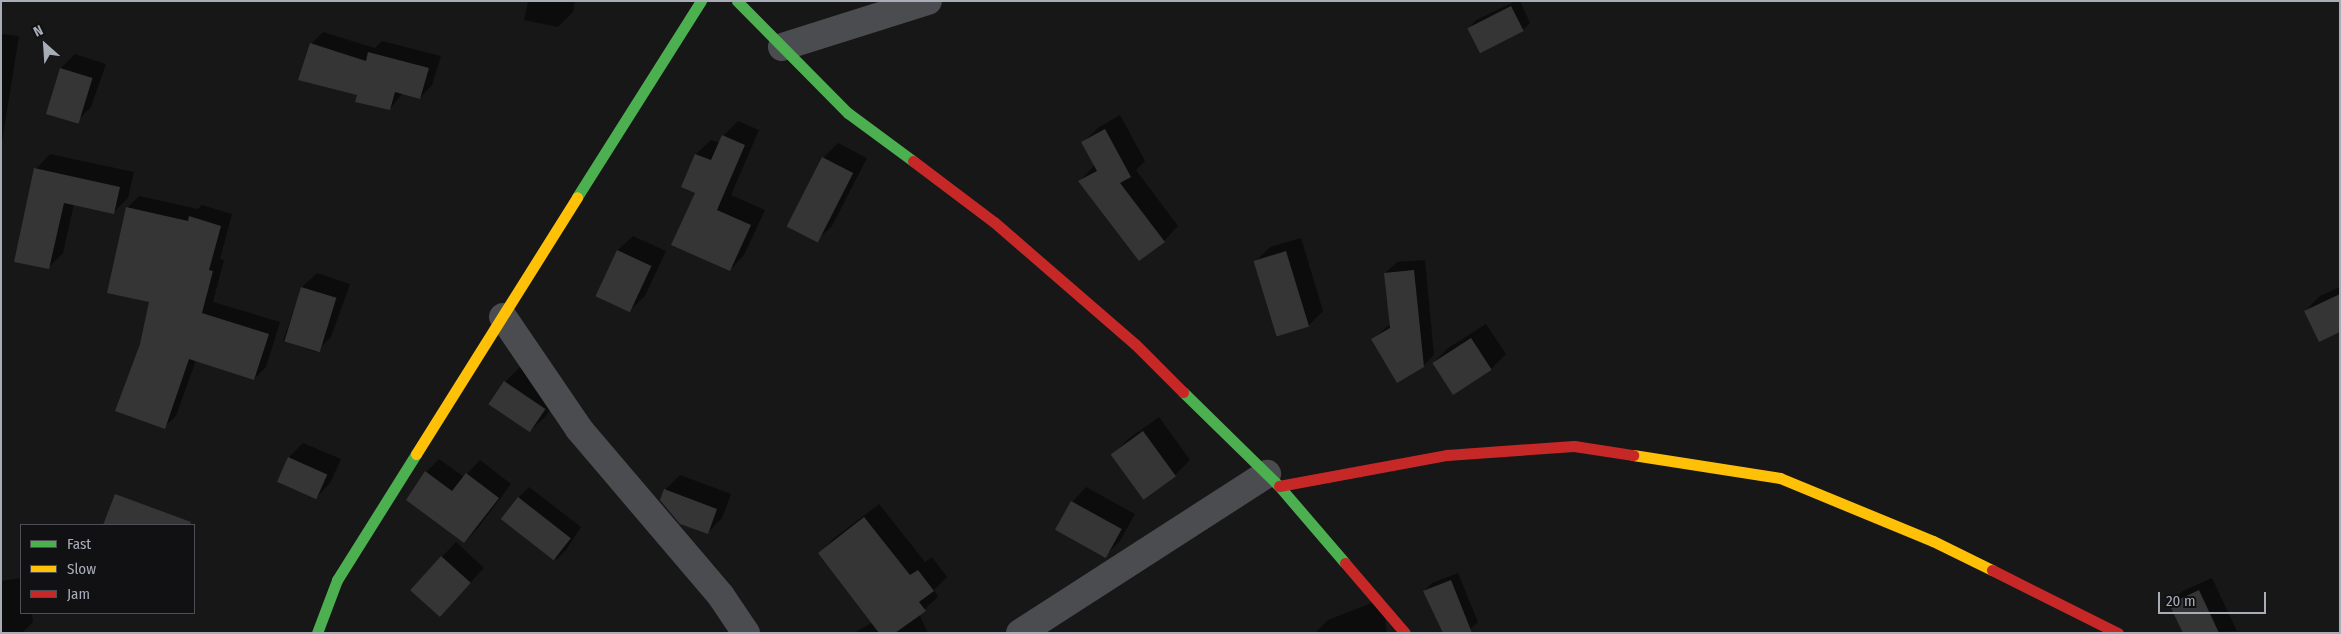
<!DOCTYPE html>
<style>
body{margin:0}
#map{position:relative;width:2341px;height:634px;overflow:hidden;background:#171717;font-family:"Fira Sans Condensed",sans-serif}
div>[style]{position:absolute}
.shadow>*{inset:0;background:#0007}
.building>*{inset:0;background:#353536;transform-origin:0 0}
.street>*{height:28px;margin:-14px;padding:0 14px;transform-origin:14px;border-radius:14px;background:#4b4c50}
.fast>*{height:11px;margin:-5.5px;padding:0 5.5px;transform-origin:5.5px;border-radius:5.5px;background:#4caf50}
.slow>*{height:11px;margin:-5.5px;padding:0 5.5px;transform-origin:5.5px;border-radius:5.5px;background:#ffc107}
.jam>*{height:11px;margin:-5.5px;padding:0 5.5px;transform-origin:5.5px;border-radius:5.5px;background:#c62828}
span{translate:-50% -50%;white-space:nowrap;text-align:center;line-height:1.15;-webkit-text-stroke:4.5px #111113;paint-order:stroke}
.frame{position:absolute;inset:0;border:2px solid #a8adb8;pointer-events:none}
.legend{position:absolute;left:20px;top:524px;width:175px;height:90px;box-sizing:border-box;background:#111113;border:1px solid #4d4f55;margin:0;padding:6px 9px;list-style:none;font-size:15px;color:#a8adb8}
.legend li{display:flex;align-items:center;gap:10px;height:25px}
.legend b{width:25px;border:1px solid #4d4f55}
.north{position:absolute;left:20px;top:20px;width:50px;height:50px;-webkit-text-stroke:4px #111113;paint-order:stroke;rotate:334deg;font-size:14px;font-weight:700;line-height:20px;text-align:center;color:#a8adb8}
.north::after{content:'';display:block;margin:auto;width:18px;height:22px;background:#a8adb8;clip-path:polygon(50% 0,100% 100%,50% 72%,0 100%)}
.scale{position:absolute;left:2158px;top:592px;width:108px;height:22px;box-sizing:border-box;border:2px solid #a8adb8;border-top:0;padding-left:6px;font-size:15px;line-height:18px;white-space:nowrap;color:#a8adb8;-webkit-text-stroke:4px #111113;paint-order:stroke}
</style>
<div id="map">
<div class="shadow">
<i style="clip-path:polygon(528px 1px,575px 1px,573px 12px,558px 27px,524px 20px)"></i>
<i style="clip-path:polygon(1516px 1px,1520px 1px,1530px 23px,1523px 30px,1469px 28px,1476px 20px)"></i>
<i style="clip-path:polygon(323px 32px,375px 48px,382px 41px,441px 56px,432px 85px,420px 98px,403px 93px,390px 109px,359px 94px,311px 44px)"></i>
<i style="clip-path:polygon(1px 34px,19px 36px,1px 148px)"></i>
<i style="clip-path:polygon(75px 54px,106px 64px,91px 107px,76px 122px,61px 68px)"></i>
<i style="clip-path:polygon(1120px 115px,1145px 161px,1136px 170px,1178px 226px,1164px 241px,1080px 181px,1094px 166px,1083px 142px,1098px 128px)"></i>
<i style="clip-path:polygon(738px 121px,759px 130px,731px 195px,765px 210px,744px 255px,730px 270px,697px 192px,682px 186px,696px 154px,711px 140px,720px 143px,724px 135px)"></i>
<i style="clip-path:polygon(838px 143px,867px 158px,832px 226px,817px 240px,823px 158px)"></i>
<i style="clip-path:polygon(50px 154px,134px 172px,128px 198px,113px 213px,74px 204px,63px 253px,48px 268px,36px 169px)"></i>
<i style="clip-path:polygon(139px 196px,198px 209px,202px 205px,232px 214px,220px 259px,224px 260px,213px 302px,280px 322px,266px 367px,254px 379px,196px 360px,176px 416px,164px 427px,141px 345px,151px 301px,127px 208px)"></i>
<i style="clip-path:polygon(633px 236px,666px 251px,645px 296px,630px 310px,598px 295px,618px 250px)"></i>
<i style="clip-path:polygon(1301px 238px,1323px 311px,1308px 326px,1256px 261px,1270px 247px)"></i>
<i style="clip-path:polygon(1425px 260px,1434px 355px,1423px 366px,1373px 339px,1390px 324px,1385px 273px,1397px 262px)"></i>
<i style="clip-path:polygon(317px 273px,350px 284px,331px 337px,316px 352px,283px 341px,302px 287px)"></i>
<i style="clip-path:polygon(2340px 287px,2340px 331px,2305px 311px,2320px 296px)"></i>
<i style="clip-path:polygon(1486px 324px,1506px 354px,1491px 369px,1434px 362px,1448px 348px)"></i>
<i style="clip-path:polygon(520px 367px,560px 394px,546px 416px,531px 430px,490px 404px,505px 382px)"></i>
<i style="clip-path:polygon(1159px 417px,1190px 460px,1175px 475px,1112px 455px,1127px 440px)"></i>
<i style="clip-path:polygon(303px 443px,341px 459px,330px 483px,316px 498px,289px 457px)"></i>
<i style="clip-path:polygon(439px 459px,464px 477px,480px 460px,511px 484px,477px 529px,464px 542px,426px 472px)"></i>
<i style="clip-path:polygon(680px 475px,731px 494px,722px 518px,708px 532px,665px 490px)"></i>
<i style="clip-path:polygon(529px 487px,581px 527px,566px 550px,556px 560px,518px 498px)"></i>
<i style="clip-path:polygon(1086px 487px,1135px 514px,1120px 541px,1105px 556px,1072px 502px)"></i>
<i style="clip-path:polygon(879px 504px,925px 562px,932px 557px,947px 577px,934px 590px,938px 597px,919px 614px,928px 633px,854px 633px,873px 622px,820px 553px,833px 539px)"></i>
<i style="clip-path:polygon(456px 542px,484px 568px,454px 600px,412px 589px)"></i>
<i style="clip-path:polygon(1458px 573px,1478px 622px,1470px 629px,1424px 591px,1432px 583px)"></i>
<i style="clip-path:polygon(21px 578px,21px 613px,32px 613px,33px 622px,22px 633px,1px 633px,1px 581px)"></i>
<i style="clip-path:polygon(2212px 578px,2237px 631px,2184px 633px,2170px 604px,2183px 591px)"></i>
<i style="clip-path:polygon(1382px 599px,1387px 633px,1315px 633px,1328px 620px)"></i>
</div>
<div class="building">
<i style="left:1511px;top:6px;width:28px;height:49px;rotate:63deg"></i>
<i style="clip-path:polygon(310px 43px,366px 61px,368px 52px,429px 68px,420px 99px,395px 92px,390px 110px,355px 102px,357px 95px,298px 80px)"></i>
<i style="left:60px;top:68px;width:34px;height:48px;rotate:17deg"></i>
<i style="clip-path:polygon(1105px 129px,1131px 177px,1120px 183px,1165px 242px,1139px 261px,1078px 181px,1097px 171px,1081px 142px)"></i>
<i style="clip-path:polygon(722px 135px,745px 145px,717px 210px,751px 225px,730px 271px,671px 245px,695px 193px,681px 187px,695px 154px,711px 160px)"></i>
<i style="left:822px;top:157px;width:35px;height:78px;rotate:27deg"></i>
<i style="clip-path:polygon(34px 168px,120px 187px,114px 214px,64px 203px,49px 269px,14px 262px)"></i>
<i style="clip-path:polygon(126px 207px,188px 221px,189px 216px,221px 226px,209px 270px,213px 271px,202px 313px,269px 334px,254px 380px,189px 359px,165px 429px,115px 411px,140px 344px,149px 302px,107px 293px)"></i>
<i style="left:617px;top:250px;width:38px;height:51px;rotate:25deg"></i>
<i style="left:1286px;top:251px;width:79px;height:34px;rotate:73deg"></i>
<i style="clip-path:polygon(1414px 270px,1424px 367px,1397px 383px,1371px 339px,1390px 328px,1384px 273px)"></i>
<i style="left:301px;top:287px;width:37px;height:57px;rotate:17deg"></i>
<i style="clip-path:polygon(2340px 294px,2340px 332px,2319px 342px,2304px 311px)"></i>
<i style="left:1471px;top:338px;width:38px;height:46px;rotate:57deg"></i>
<i style="left:504px;top:381px;width:50px;height:28px;rotate:34deg"></i>
<i style="left:1143px;top:431px;width:56px;height:40px;rotate:54deg"></i>
<i style="left:288px;top:457px;width:43px;height:27px;rotate:24deg"></i>
<i style="clip-path:polygon(425px 471px,452px 491px,466px 473px,499px 498px,464px 543px,406px 500px)"></i>
<i style="clip-path:polygon(664px 489px,717px 509px,708px 534px,680px 524px,660px 500px)"></i>
<i style="clip-path:polygon(115px 494px,191px 522px,190px 525px,103px 525px)"></i>
<i style="left:518px;top:497px;width:67px;height:28px;rotate:38deg"></i>
<i style="left:1071px;top:501px;width:58px;height:33px;rotate:29deg"></i>
<i style="clip-path:polygon(864px 517px,910px 575px,918px 570px,934px 591px,919px 602px,926px 611px,895px 633px,879px 633px,818px 553px)"></i>
<i style="left:441px;top:556px;width:40px;height:46px;rotate:42deg"></i>
<i style="clip-path:polygon(1451px 580px,1472px 633px,1443px 633px,1423px 591px)"></i>
<i style="clip-path:polygon(2199px 590px,2219px 633px,2183px 633px,2169px 604px)"></i>
</div>
<div class="street">
<i style="left:782px;top:47px;width:153px;rotate:-17.5deg"></i>
<i style="left:503px;top:317px;width:135px;rotate:55.8deg"></i>
<i style="left:579px;top:429px;width:219px;rotate:49.6deg"></i>
<i style="left:721px;top:596px;width:45px;rotate:56deg"></i>
<i style="left:1020px;top:633px;width:294px;rotate:-32.8deg"></i>
</div>
<div class="fast">
<i style="left:737px;top:1px;width:158px;rotate:45.3deg"></i>
<i style="left:848px;top:113px;width:81px;rotate:36.4deg"></i>
<i style="left:577px;top:197px;width:232px;rotate:-57.7deg"></i>
<i style="left:1183px;top:392px;width:134px;rotate:44.4deg"></i>
<i style="left:1279px;top:486px;width:101px;rotate:49.4deg"></i>
<i style="left:317px;top:633px;width:57px;rotate:-69.3deg"></i>
<i style="left:337px;top:580px;width:149px;rotate:-57.9deg"></i>
</div>
<div class="slow">
<i style="left:416px;top:454px;width:303px;rotate:-57.9deg"></i>
<i style="left:1633px;top:455px;width:149px;rotate:8.9deg"></i>
<i style="left:1780px;top:478px;width:165px;rotate:22.4deg"></i>
<i style="left:1933px;top:541px;width:66px;rotate:26.2deg"></i>
</div>
<div class="jam">
<i style="left:913px;top:161px;width:101px;rotate:37deg"></i>
<i style="left:994px;top:222px;width:186px;rotate:40.9deg"></i>
<i style="left:1135px;top:344px;width:68px;rotate:45deg"></i>
<i style="left:1279px;top:486px;width:171px;rotate:-10.5deg"></i>
<i style="left:1447px;top:455px;width:127px;rotate:-4.1deg"></i>
<i style="left:1574px;top:446px;width:60px;rotate:8.7deg"></i>
<i style="left:1345px;top:563px;width:92px;rotate:49.4deg"></i>
<i style="left:1992px;top:570px;width:141px;rotate:26.6deg"></i>
</div>
<div class="frame"></div>
<ul class="legend">
<li><b style="height:6px;background:#4caf50"></b>Fast</li>
<li><b style="height:6px;background:#ffc107"></b>Slow</li>
<li><b style="height:6px;background:#c62828"></b>Jam</li>
</ul>
<div class="north">N</div>
<div class="scale">20 m</div>
</div>
